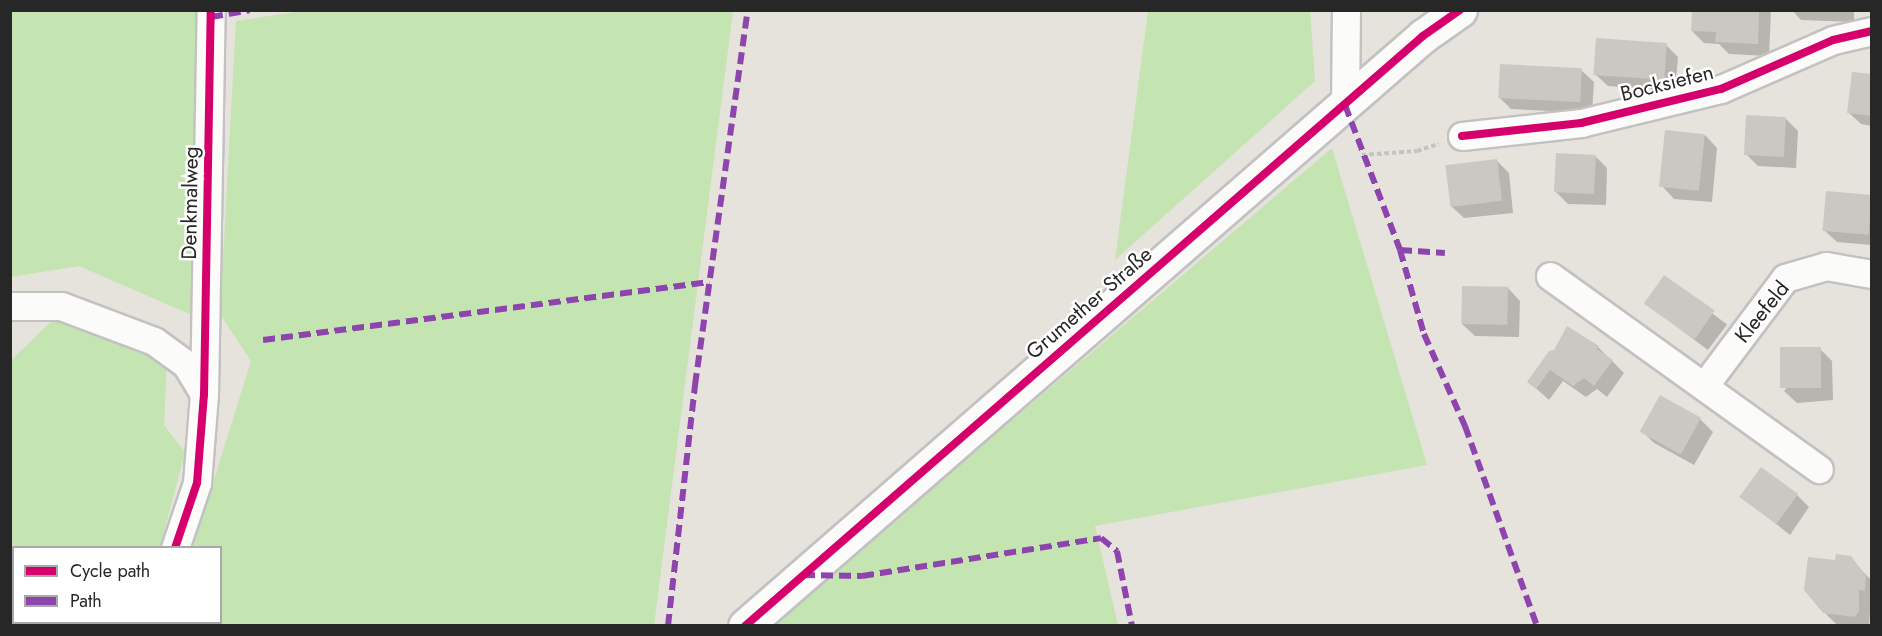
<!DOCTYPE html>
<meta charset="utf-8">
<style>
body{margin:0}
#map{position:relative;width:1882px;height:636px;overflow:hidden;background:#e6e2dc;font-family:Jost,sans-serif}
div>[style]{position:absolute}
.green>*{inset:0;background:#c4e4b2}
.shadow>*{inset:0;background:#0003;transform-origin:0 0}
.building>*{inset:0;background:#cbc8c3;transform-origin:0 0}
.path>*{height:4px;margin-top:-2px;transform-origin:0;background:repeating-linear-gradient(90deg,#c4c3c2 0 4.5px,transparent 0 7.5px)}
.roads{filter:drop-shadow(2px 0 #c3c1c2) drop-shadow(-2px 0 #c3c1c2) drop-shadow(0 2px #c3c1c2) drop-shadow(0 -2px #c3c1c2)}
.street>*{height:27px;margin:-13.5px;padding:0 13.5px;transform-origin:13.5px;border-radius:13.5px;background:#fbfbfa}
.secondary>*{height:33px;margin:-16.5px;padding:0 16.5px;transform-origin:16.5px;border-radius:16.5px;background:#fbfbfa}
.quiet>*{height:6px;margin-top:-3px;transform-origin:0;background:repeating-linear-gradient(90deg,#8e44ad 0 12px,transparent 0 18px)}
.cycleway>*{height:8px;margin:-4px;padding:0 4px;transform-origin:4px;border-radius:4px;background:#d6006c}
span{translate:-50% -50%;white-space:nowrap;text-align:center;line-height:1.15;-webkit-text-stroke:5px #fff;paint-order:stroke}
.street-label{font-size:21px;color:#272727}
.frame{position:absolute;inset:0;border:12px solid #272727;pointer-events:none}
.legend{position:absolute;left:12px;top:546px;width:210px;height:78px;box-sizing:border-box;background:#fff;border:2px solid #a9a9a9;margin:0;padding:8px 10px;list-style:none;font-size:18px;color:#272727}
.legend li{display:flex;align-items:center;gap:12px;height:30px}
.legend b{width:30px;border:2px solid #a9a9a9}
</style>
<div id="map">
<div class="green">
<i style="clip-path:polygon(11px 11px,198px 11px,194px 316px,79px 266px,11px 277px)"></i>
<i style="clip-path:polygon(303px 11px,733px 11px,654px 625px,169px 625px,220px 622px,220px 548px,193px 547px,251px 361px,220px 314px,236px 21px)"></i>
<i style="clip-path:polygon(1148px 11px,1310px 11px,1315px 81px,1115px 260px)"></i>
<i style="clip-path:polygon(1332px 148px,1427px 465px,1095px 526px,1118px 625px,770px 626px)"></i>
<i style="clip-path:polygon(76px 298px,168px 340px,164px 425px,185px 452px,160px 547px,14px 548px,14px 622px,138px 623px,137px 625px,11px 626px,11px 360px)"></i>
</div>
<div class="shadow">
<i style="clip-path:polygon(1693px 10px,1771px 10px,1769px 56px,1729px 54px,1719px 44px,1704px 43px,1692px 31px)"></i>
<i style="clip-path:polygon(1792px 10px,1854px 10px,1854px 22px,1801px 20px)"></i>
<i style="clip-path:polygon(1666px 45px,1678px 57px,1675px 91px,1608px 86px,1595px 74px)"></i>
<i style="clip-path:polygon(1581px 70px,1594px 82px,1592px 113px,1511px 109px,1499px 97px)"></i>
<i style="clip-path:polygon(1872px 76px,1872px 126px,1861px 124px,1848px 112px)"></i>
<i style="clip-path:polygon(1786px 119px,1798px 131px,1796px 168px,1758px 166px,1746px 154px)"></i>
<i style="clip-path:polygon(1705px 135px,1717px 148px,1712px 202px,1674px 199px,1662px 186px)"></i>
<i style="clip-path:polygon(1595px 156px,1607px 168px,1606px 205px,1568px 204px,1556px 192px)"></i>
<i style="clip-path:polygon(1497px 161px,1509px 173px,1513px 213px,1464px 218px,1451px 206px)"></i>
<i style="clip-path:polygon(1872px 196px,1872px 245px,1837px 242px,1824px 230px)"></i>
<i style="left:1664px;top:277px;width:79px;height:32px;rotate:37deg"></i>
<i style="clip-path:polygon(1508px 288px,1520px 301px,1519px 337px,1475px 336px,1462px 324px)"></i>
<i style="clip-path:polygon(1598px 347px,1624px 373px,1607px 397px,1597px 389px,1586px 397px,1563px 381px,1549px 400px,1529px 382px,1549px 353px)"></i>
<i style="clip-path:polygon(1820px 349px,1832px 361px,1833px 400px,1797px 403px,1784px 391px)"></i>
<i style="clip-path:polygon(1660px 397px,1700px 419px,1713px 432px,1694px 465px,1654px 443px,1642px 431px)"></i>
<i style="clip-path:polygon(1797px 495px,1809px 507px,1790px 535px,1742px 497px)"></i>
<i style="clip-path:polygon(1850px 558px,1872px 581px,1869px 626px,1837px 625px,1824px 612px,1836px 562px)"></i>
</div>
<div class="building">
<i style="clip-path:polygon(1692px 10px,1759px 10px,1758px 44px,1715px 42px,1716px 32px,1691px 31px)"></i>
<i style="left:1596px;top:38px;width:71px;height:37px;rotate:4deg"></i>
<i style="left:1500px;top:64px;width:82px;height:34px;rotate:3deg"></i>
<i style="clip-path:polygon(1852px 72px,1872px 74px,1872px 116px,1847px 113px)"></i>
<i style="left:1746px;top:115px;width:40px;height:40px;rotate:3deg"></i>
<i style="left:1665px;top:130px;width:40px;height:57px;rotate:6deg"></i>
<i style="left:1556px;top:153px;width:40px;height:39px;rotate:3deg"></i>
<i style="left:1497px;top:159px;width:42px;height:52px;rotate:83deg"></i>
<i style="left:1826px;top:191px;width:46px;height:40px;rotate:5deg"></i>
<i style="left:1664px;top:275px;width:62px;height:35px;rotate:35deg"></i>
<i style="left:1462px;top:286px;width:46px;height:38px;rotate:1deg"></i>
<i style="clip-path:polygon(1567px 326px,1599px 346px,1597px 349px,1613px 360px,1594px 386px,1584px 378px,1573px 386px,1550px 370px,1536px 389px,1527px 382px,1549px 351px,1554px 350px)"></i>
<i style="left:1821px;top:347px;width:41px;height:41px;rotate:90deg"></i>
<i style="left:1660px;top:395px;width:47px;height:42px;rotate:29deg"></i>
<i style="left:1761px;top:467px;width:46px;height:37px;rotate:36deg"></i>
<i style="clip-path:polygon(1836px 554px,1851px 556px,1866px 576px,1865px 591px,1859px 590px,1859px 611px,1855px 617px,1823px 613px,1804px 590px,1808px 557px,1835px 560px)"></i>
</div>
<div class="path">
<i style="left:1362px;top:155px;width:55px;rotate:-4.2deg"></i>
<i style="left:1417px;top:151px;width:23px;rotate:-18deg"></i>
</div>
<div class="roads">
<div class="street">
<i style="left:1345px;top:105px;width:95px;rotate:-89.4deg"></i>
<i style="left:1462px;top:136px;width:120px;rotate:-6.2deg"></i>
<i style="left:1581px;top:123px;width:144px;rotate:-13.7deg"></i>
<i style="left:1721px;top:89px;width:122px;rotate:-23.6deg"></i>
<i style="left:1833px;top:40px;width:40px;rotate:-13deg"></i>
<i style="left:1550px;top:276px;width:331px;rotate:35.7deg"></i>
<i style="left:10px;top:306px;width:51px"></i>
<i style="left:61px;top:306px;width:99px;rotate:20.6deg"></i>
<i style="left:154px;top:341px;width:39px;rotate:36deg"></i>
<i style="left:186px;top:364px;width:35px;rotate:59deg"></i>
<i style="left:1704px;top:386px;width:135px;rotate:-53.1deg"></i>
<i style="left:1785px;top:278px;width:43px;rotate:-16.3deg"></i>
<i style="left:1826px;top:266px;width:47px;rotate:9.9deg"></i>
<i style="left:175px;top:548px;width:69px;rotate:-71.3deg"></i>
<i style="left:197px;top:483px;width:88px;rotate:-85.5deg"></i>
<i style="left:204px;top:395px;width:385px;rotate:-89deg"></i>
<i style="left:148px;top:626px;width:4px;rotate:-63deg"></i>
</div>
<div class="secondary">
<i style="left:745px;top:626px;width:899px;rotate:-41.03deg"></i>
<i style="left:1423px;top:36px;width:45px;rotate:-35.1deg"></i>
</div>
</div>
<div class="quiet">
<i style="left:211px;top:17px;width:39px;rotate:-10deg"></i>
<i style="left:1345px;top:105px;width:155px;rotate:69.2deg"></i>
<i style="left:1400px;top:250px;width:45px;rotate:3.8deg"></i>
<i style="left:1400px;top:250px;width:87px;rotate:74.1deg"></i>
<i style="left:1424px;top:334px;width:101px;rotate:66deg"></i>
<i style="left:1465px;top:426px;width:213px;rotate:70.2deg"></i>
<i style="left:263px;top:340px;width:450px;rotate:-7.4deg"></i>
<i style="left:803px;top:575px;width:59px;rotate:1deg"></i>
<i style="left:862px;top:576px;width:242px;rotate:-9deg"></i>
<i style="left:1101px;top:538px;width:21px;rotate:39deg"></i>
<i style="left:1117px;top:551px;width:76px;rotate:78.7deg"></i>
<i style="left:668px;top:626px;width:243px;rotate:-83.6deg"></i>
<i style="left:695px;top:385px;width:379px;rotate:-82deg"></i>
</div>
<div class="cycleway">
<i style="left:1462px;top:136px;width:120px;rotate:-6.2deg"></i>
<i style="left:1581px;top:123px;width:144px;rotate:-13.7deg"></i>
<i style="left:1721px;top:89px;width:122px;rotate:-23.6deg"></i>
<i style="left:1833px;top:40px;width:40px;rotate:-13deg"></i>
<i style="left:175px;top:548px;width:69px;rotate:-71.3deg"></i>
<i style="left:197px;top:483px;width:88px;rotate:-85.5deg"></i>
<i style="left:204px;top:395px;width:385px;rotate:-89deg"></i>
<i style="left:745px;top:626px;width:899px;rotate:-41.03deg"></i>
<i style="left:1423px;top:36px;width:45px;rotate:-35.1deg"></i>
</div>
<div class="street-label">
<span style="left:1667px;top:83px;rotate:-14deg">Bocksiefen</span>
<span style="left:190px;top:203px;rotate:-89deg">Denkmalweg</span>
<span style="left:1089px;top:303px;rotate:-41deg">Grumether Straße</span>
<span style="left:1762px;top:312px;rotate:-51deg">Kleefeld</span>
</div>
<div class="frame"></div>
<ul class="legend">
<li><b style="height:8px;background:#d6006c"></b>Cycle path</li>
<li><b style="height:8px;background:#8e44ad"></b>Path</li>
</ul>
</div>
